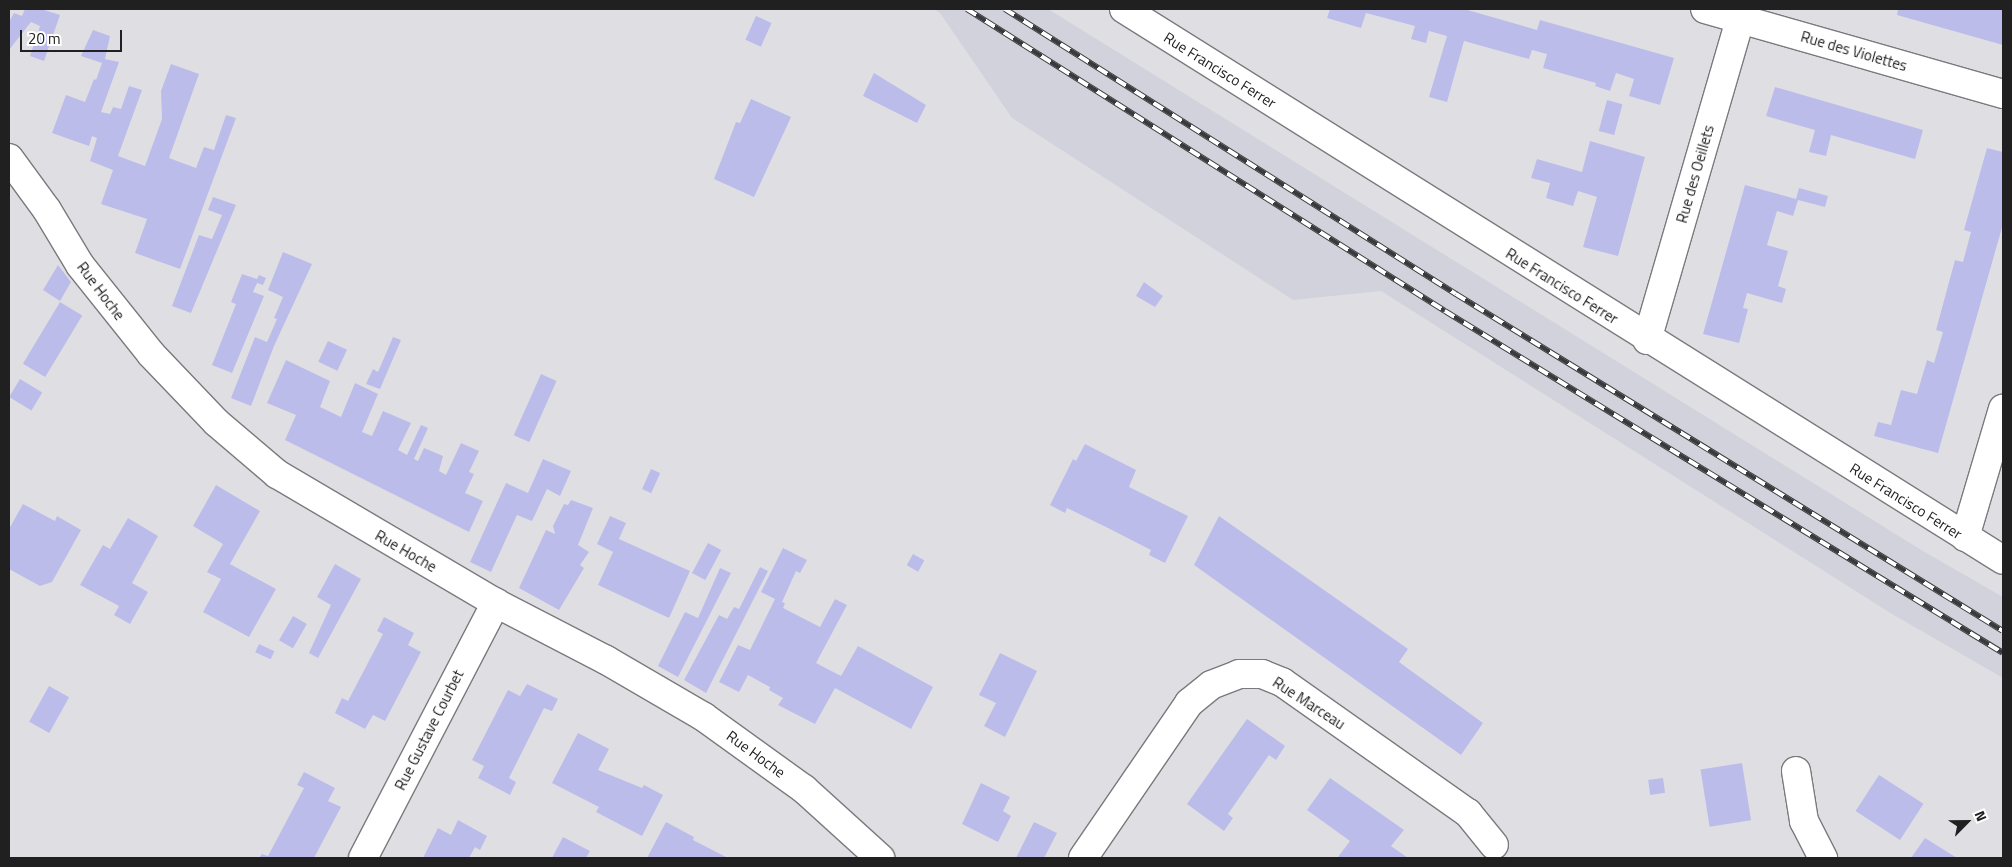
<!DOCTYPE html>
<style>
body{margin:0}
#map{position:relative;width:2012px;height:867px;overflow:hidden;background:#dfdfe3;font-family:"Titillium Web",sans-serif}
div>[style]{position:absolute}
.built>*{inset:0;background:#d2d2dd}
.building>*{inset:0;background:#bcbceb;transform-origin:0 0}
.roads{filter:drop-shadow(1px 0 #7a7a7e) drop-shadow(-1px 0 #7a7a7e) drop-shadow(0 1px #7a7a7e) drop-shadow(0 -1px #7a7a7e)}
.minor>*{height:28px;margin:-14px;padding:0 14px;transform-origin:14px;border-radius:14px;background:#fff}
.rail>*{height:5.5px;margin-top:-2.75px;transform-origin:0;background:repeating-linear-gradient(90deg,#fff 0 11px,#3a3a3c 0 22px);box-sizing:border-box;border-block:1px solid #3a3a3c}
span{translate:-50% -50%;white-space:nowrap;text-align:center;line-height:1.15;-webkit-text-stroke:4px #fff;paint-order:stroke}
.street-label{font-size:15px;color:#202021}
.frame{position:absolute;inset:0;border:10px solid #202021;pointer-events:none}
.north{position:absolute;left:1942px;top:797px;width:50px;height:50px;-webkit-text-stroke:4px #fff;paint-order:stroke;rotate:67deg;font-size:14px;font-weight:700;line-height:20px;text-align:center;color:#202021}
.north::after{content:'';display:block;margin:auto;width:18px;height:22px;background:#202021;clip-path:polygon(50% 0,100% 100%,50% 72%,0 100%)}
.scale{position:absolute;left:20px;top:30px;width:102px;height:22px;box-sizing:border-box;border:2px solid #202021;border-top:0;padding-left:6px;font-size:15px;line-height:18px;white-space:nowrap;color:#202021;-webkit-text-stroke:4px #fff;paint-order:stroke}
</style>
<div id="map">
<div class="built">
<i style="clip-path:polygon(934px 9px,1048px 9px,1923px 551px,2003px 597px,2003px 678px,1892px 614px,1381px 291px,1293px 300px,1012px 118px,940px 13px)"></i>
</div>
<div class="building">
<i style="clip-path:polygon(25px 9px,41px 9px,60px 15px,44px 61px,30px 56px,40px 26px,31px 22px,9px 50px,9px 22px,14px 13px,22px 16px)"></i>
<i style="clip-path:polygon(1330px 9px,1464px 9px,1537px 30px,1540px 20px,1674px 58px,1660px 105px,1629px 96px,1634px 79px,1616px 73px,1610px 91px,1595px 86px,1596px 83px,1543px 68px,1547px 54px,1532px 50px,1529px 59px,1464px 41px,1447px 102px,1429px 97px,1447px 36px,1429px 31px,1426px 43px,1411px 39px,1415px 26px,1366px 13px,1361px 28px,1327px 18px)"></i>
<i style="clip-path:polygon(1898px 9px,2003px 9px,2003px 45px,1897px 15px)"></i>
<i style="left:756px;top:16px;width:17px;height:26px;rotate:24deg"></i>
<i style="clip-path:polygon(93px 30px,110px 36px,105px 59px,119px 62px,101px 112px,110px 114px,113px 107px,121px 109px,129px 86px,142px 90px,118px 156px,145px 166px,162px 119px,161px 91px,171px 64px,199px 74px,169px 158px,196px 168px,204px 147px,214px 150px,226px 115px,236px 118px,180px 269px,135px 253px,147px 219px,101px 204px,113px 170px,90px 161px,97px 138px,92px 136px,89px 146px,52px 133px,66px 95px,85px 102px,94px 79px,96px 80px,102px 63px,81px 56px)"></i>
<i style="clip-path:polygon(874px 73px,926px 105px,917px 123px,863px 96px)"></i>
<i style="clip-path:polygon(1775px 87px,1923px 130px,1915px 159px,1831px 135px,1826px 156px,1809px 152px,1815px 130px,1766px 116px)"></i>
<i style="clip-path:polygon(751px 99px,791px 117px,754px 197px,714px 179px,736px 122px,740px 123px)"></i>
<i style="left:1607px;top:100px;width:16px;height:32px;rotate:15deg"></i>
<i style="clip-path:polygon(1590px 141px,1645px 157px,1618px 256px,1583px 247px,1597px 197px,1578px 191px,1573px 206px,1546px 198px,1550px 183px,1531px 178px,1537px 159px,1582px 172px)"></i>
<i style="clip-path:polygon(1987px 148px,2003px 152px,2003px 224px,1938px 453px,1874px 436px,1878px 422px,1891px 425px,1901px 390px,1917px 394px,1927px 360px,1934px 363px,1943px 332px,1936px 330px,1955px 260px,1963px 262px,1971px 232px,1964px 230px)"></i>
<i style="clip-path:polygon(1745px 185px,1796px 199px,1799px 188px,1828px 196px,1825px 207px,1798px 200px,1793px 216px,1777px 211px,1767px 245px,1788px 251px,1778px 286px,1786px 289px,1782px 303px,1747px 293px,1743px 308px,1748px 309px,1739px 343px,1703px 334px)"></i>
<i style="clip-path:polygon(213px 197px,236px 205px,191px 313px,172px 306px,199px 235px,212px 239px,222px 215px,208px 210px)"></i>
<i style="clip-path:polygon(283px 252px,312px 264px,274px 346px,251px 406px,231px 398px,255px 337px,267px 342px,277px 319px,274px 318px,283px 297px,268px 290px)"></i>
<i style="clip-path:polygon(58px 265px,71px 282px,60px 301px,43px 290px)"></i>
<i style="clip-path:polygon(242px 274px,257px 279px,259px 275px,266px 278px,263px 285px,257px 283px,253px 292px,264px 296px,232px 373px,212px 365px,236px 304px,231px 302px)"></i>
<i style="clip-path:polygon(1144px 282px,1163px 296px,1155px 307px,1136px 296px)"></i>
<i style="left:60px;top:302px;width:26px;height:72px;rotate:31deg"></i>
<i style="clip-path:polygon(393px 337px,401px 340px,380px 389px,366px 384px,373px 369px,378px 372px)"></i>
<i style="left:328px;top:341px;width:21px;height:23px;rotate:25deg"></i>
<i style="clip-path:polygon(286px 360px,330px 381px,320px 407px,341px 417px,355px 383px,378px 394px,362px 432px,372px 436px,383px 411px,411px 423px,398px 450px,407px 455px,421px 425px,428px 428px,414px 459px,418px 461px,424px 448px,443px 456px,439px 471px,446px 475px,461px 443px,479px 451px,469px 472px,474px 474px,465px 493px,483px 501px,469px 532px,285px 440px,296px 415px,267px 403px)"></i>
<i style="left:541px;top:374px;width:17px;height:67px;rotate:24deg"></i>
<i style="left:20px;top:379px;width:26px;height:21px;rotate:31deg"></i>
<i style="clip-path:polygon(1085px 444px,1136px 470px,1129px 487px,1188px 516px,1165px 563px,1149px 555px,1151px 550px,1108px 528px,1067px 508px,1065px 513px,1050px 505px,1073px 459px,1076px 461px)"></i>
<i style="clip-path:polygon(543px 459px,571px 471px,560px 496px,547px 489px,532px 521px,517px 515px,491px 572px,470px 562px,506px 483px,528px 493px)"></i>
<i style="left:651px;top:469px;width:10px;height:22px;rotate:24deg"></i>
<i style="clip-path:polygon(216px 485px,260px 511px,230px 564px,276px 589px,249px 637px,203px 612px,221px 579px,207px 572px,223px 544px,193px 526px)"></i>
<i style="clip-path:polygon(571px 500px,593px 508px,578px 545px,589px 552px,580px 565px,584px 568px,559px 610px,519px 588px,546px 530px,555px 534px,553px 526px,564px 504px,568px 505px)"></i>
<i style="clip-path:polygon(23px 504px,55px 521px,57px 516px,81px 530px,52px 582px,40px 586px,9px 569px,9px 529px)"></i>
<i style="clip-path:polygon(610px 516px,626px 523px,619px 539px,690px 571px,669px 618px,598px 585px,613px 552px,597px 544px)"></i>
<i style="clip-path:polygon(1219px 516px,1408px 649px,1399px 662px,1483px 723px,1461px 755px,1194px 565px)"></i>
<i style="clip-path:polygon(128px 518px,158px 536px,132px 583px,148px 592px,130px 624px,114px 615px,119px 606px,80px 585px,103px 545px,110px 549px)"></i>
<i style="left:708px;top:543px;width:15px;height:34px;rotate:28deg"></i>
<i style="clip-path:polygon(783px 548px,807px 560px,800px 573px,796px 571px,782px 602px,785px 603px,783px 608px,820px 627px,835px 599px,847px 605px,816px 663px,841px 676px,858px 646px,933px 687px,911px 729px,835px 688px,815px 724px,778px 705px,783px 698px,769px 690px,770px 687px,748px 675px,739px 692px,719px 682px,738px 645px,750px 650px,775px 599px,761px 592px)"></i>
<i style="left:913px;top:554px;width:13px;height:13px;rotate:29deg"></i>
<i style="clip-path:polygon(335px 564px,361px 579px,318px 658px,309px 653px,331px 605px,317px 597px)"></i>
<i style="clip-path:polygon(760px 567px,768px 571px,706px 693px,684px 680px,719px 615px,727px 619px,734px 607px,739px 609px)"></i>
<i style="clip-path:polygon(720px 568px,731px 573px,678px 677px,658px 666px,685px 612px,698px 618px)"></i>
<i style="left:293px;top:616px;width:16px;height:28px;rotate:30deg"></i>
<i style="clip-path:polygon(384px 617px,414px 633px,408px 645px,421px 652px,385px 721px,373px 715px,365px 729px,335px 713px,342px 698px,348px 701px,383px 634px,377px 631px)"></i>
<i style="left:259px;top:644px;width:17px;height:9px;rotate:25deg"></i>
<i style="clip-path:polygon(1000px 653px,1037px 671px,1005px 737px,984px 726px,996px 703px,979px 695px)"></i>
<i style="clip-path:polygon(527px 684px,558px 699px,552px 711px,544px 708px,509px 778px,516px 782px,510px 795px,478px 778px,484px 766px,472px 760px,508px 690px,520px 696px)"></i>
<i style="left:49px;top:686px;width:23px;height:41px;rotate:29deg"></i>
<i style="clip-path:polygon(1247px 719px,1285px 746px,1276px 760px,1269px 755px,1228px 814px,1233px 818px,1224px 831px,1187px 804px)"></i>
<i style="clip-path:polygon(578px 733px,609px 749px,598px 770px,642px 788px,644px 785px,663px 795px,642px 836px,596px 812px,599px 807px,552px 783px)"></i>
<i style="left:1742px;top:763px;width:58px;height:42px;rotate:81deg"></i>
<i style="clip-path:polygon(304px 772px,335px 788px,328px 801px,341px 807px,314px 858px,259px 858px,262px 854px,268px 856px,304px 788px,297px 785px)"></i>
<i style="left:1879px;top:775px;width:53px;height:43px;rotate:33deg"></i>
<i style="clip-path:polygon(1330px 778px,1404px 830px,1391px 846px,1408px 858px,1338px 857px,1350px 841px,1307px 810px)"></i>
<i style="left:1663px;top:778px;width:15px;height:15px;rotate:82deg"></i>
<i style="clip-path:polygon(981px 783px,1010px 797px,1003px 811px,1011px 816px,998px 842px,962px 824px)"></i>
<i style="clip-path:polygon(458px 820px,487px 836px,480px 850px,475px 847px,469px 858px,423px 858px,438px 828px,451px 835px)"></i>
<i style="clip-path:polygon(666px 822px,694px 837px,693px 840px,728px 858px,647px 858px)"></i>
<i style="clip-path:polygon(1034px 822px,1057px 833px,1044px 858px,1016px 858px)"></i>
<i style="clip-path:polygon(563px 837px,590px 851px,586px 858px,552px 858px)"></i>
<i style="clip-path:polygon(1925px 838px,1957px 858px,1911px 858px)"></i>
</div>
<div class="roads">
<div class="minor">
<i style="left:1124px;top:9px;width:1037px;rotate:32.08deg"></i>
<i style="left:1705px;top:9px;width:310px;rotate:15.9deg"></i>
<i style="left:9px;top:158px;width:64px;rotate:53.8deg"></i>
<i style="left:47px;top:210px;width:64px;rotate:59deg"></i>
<i style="left:80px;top:265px;width:114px;rotate:51.4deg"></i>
<i style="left:151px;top:354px;width:95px;rotate:46.3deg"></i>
<i style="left:217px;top:423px;width:79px;rotate:40.4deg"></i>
<i style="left:277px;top:474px;width:254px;rotate:30.5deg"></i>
<i style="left:496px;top:603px;width:124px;rotate:27.4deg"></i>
<i style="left:606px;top:660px;width:113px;rotate:30.2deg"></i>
<i style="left:704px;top:717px;width:123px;rotate:35.8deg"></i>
<i style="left:804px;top:789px;width:103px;rotate:42.2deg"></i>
<i style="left:1647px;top:340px;width:345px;rotate:-73.8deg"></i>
<i style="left:1965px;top:537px;width:134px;rotate:-73.5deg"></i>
<i style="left:1796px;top:771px;width:51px;rotate:80.9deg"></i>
<i style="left:1804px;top:821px;width:42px;rotate:62.8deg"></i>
<i style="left:363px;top:858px;width:288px;rotate:-62.5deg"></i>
<i style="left:1083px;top:858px;width:188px;rotate:-55.6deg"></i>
<i style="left:1189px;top:703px;width:28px;rotate:-39deg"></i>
<i style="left:1211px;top:685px;width:30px;rotate:-21deg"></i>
<i style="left:1239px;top:674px;width:23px"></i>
<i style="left:1262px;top:674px;width:22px;rotate:22deg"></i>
<i style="left:1282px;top:682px;width:228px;rotate:35.2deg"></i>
<i style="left:1468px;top:813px;width:41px;rotate:50.9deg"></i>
</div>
</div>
<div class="rail">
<i style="left:967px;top:9px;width:565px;rotate:32.28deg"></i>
<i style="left:1445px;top:311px;width:654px;rotate:31.5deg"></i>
<i style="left:1005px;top:9px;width:534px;rotate:32.29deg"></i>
<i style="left:1456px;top:294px;width:642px;rotate:31.64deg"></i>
</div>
<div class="street-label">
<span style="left:1854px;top:51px;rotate:16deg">Rue des Violettes</span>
<span style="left:1220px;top:70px;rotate:32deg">Rue Francisco Ferrer</span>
<span style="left:1695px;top:174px;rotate:-74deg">Rue des Oeillets</span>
<span style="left:1562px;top:286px;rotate:32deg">Rue Francisco Ferrer</span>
<span style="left:101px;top:291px;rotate:53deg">Rue Hoche</span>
<span style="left:1906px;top:501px;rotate:32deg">Rue Francisco Ferrer</span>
<span style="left:406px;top:551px;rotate:30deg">Rue Hoche</span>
<span style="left:1309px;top:703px;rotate:33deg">Rue Marceau</span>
<span style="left:429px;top:730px;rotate:-63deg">Rue Gustave Courbet</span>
<span style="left:756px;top:754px;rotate:36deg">Rue Hoche</span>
</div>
<div class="frame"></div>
<div class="north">N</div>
<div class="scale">20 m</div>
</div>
